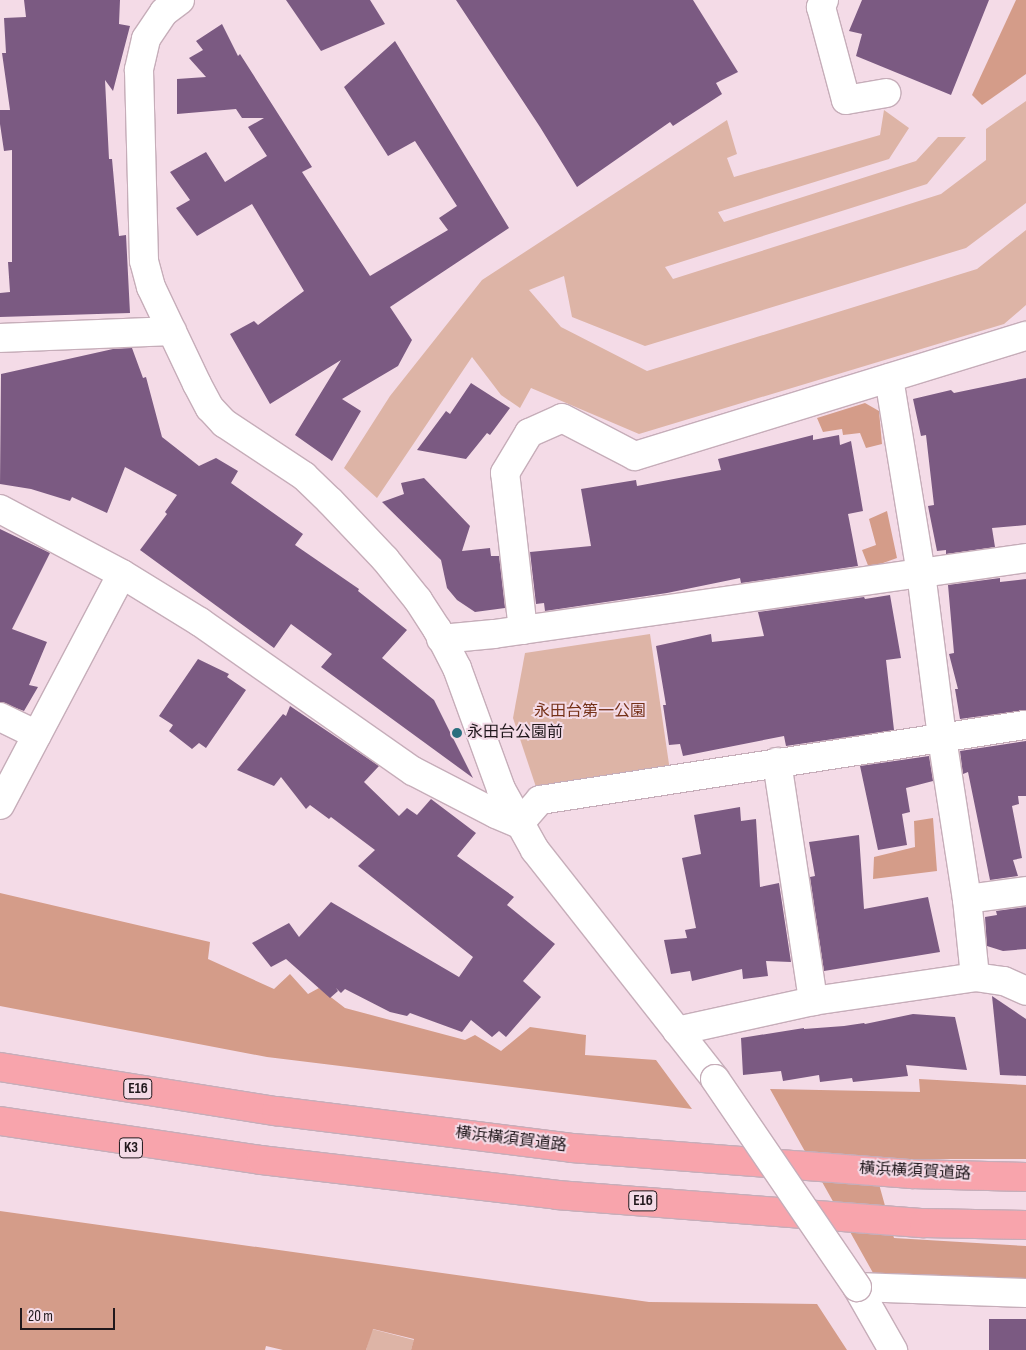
<!DOCTYPE html>
<meta charset="utf-8">
<style>
body{margin:0}
#map{position:relative;width:1026px;height:1350px;overflow:hidden;background:#f4dbe7;font-family:"Sofia Sans Condensed","Noto Sans JP",sans-serif}
div>[style]{position:absolute}
.green>*{inset:0;background:#ddb4a6}
.forest>*{inset:0;background:#d49c89}
.building>*{inset:0;background:#7b5a82;transform-origin:0 0}
.roads{filter:drop-shadow(1px 0 #c6adb9) drop-shadow(-1px 0 #c6adb9) drop-shadow(0 1px #c6adb9) drop-shadow(0 -1px #c6adb9)}
.minor>*{height:28px;margin:-14px;padding:0 14px;transform-origin:14px;border-radius:14px;background:#fff}
.highway>*{height:28px;margin:-14px;padding:0 14px;transform-origin:14px;border-radius:14px;background:#f8a4ac}
.bridges{filter:drop-shadow(1px 0 #c6adb9) drop-shadow(-1px 0 #c6adb9) drop-shadow(0 1px #c6adb9) drop-shadow(0 -1px #c6adb9)}
.minor-bridge>*{height:28px;margin:-14px;padding:0 14px;transform-origin:14px;border-radius:14px;background:#fff}
.dots>*{width:14px;height:14px;translate:-50% -50%;box-sizing:border-box;border:2px solid #f4dbe7;border-radius:50%}
span{translate:-50% -50%;white-space:nowrap;text-align:center;line-height:1.15;-webkit-text-stroke:4px #f4dbe7;paint-order:stroke}
.shield-label span{padding:1px 4px;background:#f4dbe7;border:1px solid;border-radius:4px;-webkit-text-stroke-width:0}
.shield-label{font-size:15px;color:#20181c;font-weight:700}
.park-label{font-size:16px;color:#753118}
.poi-label{font-size:16px;color:#20181c}
.left{translate:0 -50%;text-align:left}
.street-label{font-size:16px;color:#20181c}
.scale{position:absolute;left:20px;top:1308px;width:95px;height:22px;box-sizing:border-box;border:2px solid #20181c;border-top:0;padding-left:6px;font-size:15px;line-height:18px;white-space:nowrap;color:#20181c;-webkit-text-stroke:4px #f4dbe7;paint-order:stroke}
</style>
<div id="map">
<div class="green">
<i style="clip-path:polygon(1026px 101px,1026px 203px,966px 248px,645px 346px,572px 317px,564px 276px,529px 290px,561px 327px,647px 371px,977px 269px,1026px 230px,1026px 305px,1004px 324px,639px 434px,531px 388px,520px 408px,501px 395px,472px 357px,377px 498px,344px 468px,390px 396px,482px 280px,727px 120px,737px 154px,727px 158px,734px 177px,880px 135px,884px 110px,909px 128px,889px 159px,718px 212px,724px 222px,916px 161px,938px 137px,966px 137px,927px 184px,665px 267px,673px 279px,941px 194px,986px 160px,986px 129px)"></i>
<i style="clip-path:polygon(650px 634px,670px 771px,536px 787px,513px 718px,525px 653px)"></i>
<i style="clip-path:polygon(372px 1329px,414px 1340px,411px 1350px,366px 1350px)"></i>
</div>
<div class="forest">
<i style="clip-path:polygon(1016px 0,1026px 0,1026px 74px,982px 105px,972px 95px)"></i>
<i style="clip-path:polygon(865px 403px,879px 411px,882px 444px,866px 448px,860px 433px,843px 435px,842px 429px,823px 432px,817px 418px)"></i>
<i style="clip-path:polygon(887px 511px,897px 558px,869px 568px,862px 550px,876px 545px,869px 519px)"></i>
<i style="clip-path:polygon(933px 818px,937px 871px,873px 879px,874px 857px,915px 847px,914px 821px)"></i>
<i style="clip-path:polygon(0 893px,210px 942px,208px 959px,274px 989px,290px 974px,308px 994px,319px 988px,345px 1008px,465px 1040px,475px 1035px,501px 1051px,530px 1027px,586px 1035px,585px 1055px,656px 1060px,692px 1109px,267px 1057px,0 1006px)"></i>
<i style="clip-path:polygon(919px 1079px,1026px 1085px,1026px 1159px,872px 1159px,894px 1238px,1026px 1246px,1026px 1284px,877px 1280px,770px 1089px,920px 1092px)"></i>
<i style="clip-path:polygon(0 1211px,649px 1302px,817px 1304px,847px 1350px,411px 1350px,414px 1339px,373px 1329px,366px 1350px,283px 1350px,266px 1346px,265px 1350px,0 1350px)"></i>
</div>
<div class="building">
<i style="clip-path:polygon(24px 0,120px 0,119px 24px,130px 26px,113px 91px,105px 80px,109px 159px,112px 159px,119px 236px,126px 235px,130px 313px,0 317px,0 293px,10px 292px,8px 262px,12px 262px,12px 150px,4px 151px,0 124px,0 110px,10px 110px,2px 53px,6px 53px,4px 18px,26px 17px)"></i>
<i style="clip-path:polygon(286px 0,370px 0,385px 24px,321px 51px)"></i>
<i style="clip-path:polygon(456px 0,693px 0,738px 72px,716px 83px,722px 94px,673px 126px,670px 122px,577px 187px,540px 127px)"></i>
<i style="clip-path:polygon(862px 0,989px 0,951px 95px,856px 56px,862px 34px,849px 31px)"></i>
<i style="clip-path:polygon(222px 24px,238px 56px,240px 54px,312px 167px,302px 172px,370px 276px,448px 230px,439px 218px,457px 206px,415px 141px,388px 156px,344px 87px,395px 41px,509px 228px,390px 307px,412px 340px,398px 366px,342px 399px,361px 411px,332px 461px,295px 435px,341px 360px,270px 404px,230px 334px,254px 321px,258px 325px,304px 291px,252px 204px,197px 236px,176px 208px,190px 200px,170px 172px,206px 152px,225px 182px,267px 156px,248px 127px,264px 118px,242px 118px,236px 109px,177px 114px,177px 79px,206px 77px,189px 58px,203px 50px,196px 41px)"></i>
<i style="clip-path:polygon(132px 348px,143px 378px,146px 377px,162px 437px,199px 466px,216px 458px,238px 471px,231px 483px,303px 534px,295px 545px,359px 589px,358px 591px,407px 630px,382px 658px,434px 700px,473px 778px,321px 667px,332px 654px,291px 624px,274px 648px,140px 550px,167px 514px,165px 512px,177px 495px,125px 467px,107px 513px,72px 497px,70px 501px,31px 489px,0 484px,1px 374px,113px 349px)"></i>
<i style="clip-path:polygon(1026px 378px,1026px 525px,992px 528px,995px 547px,946px 554px,946px 550px,937px 551px,928px 506px,934px 505px,926px 435px,921px 436px,913px 399px,951px 390px,954px 393px)"></i>
<i style="clip-path:polygon(471px 383px,510px 408px,490px 435px,487px 433px,466px 459px,417px 450px,446px 411px,450px 414px)"></i>
<i style="clip-path:polygon(813px 435px,813px 440px,839px 435px,840px 445px,851px 441px,863px 511px,848px 514px,858px 566px,741px 583px,740px 578px,667px 593px,545px 611px,544px 603px,536px 604px,530px 552px,591px 546px,581px 489px,636px 480px,637px 486px,721px 470px,718px 459px)"></i>
<i style="clip-path:polygon(424px 478px,470px 526px,462px 551px,490px 548px,491px 556px,499px 556px,505px 608px,475px 612px,457px 600px,447px 588px,441px 560px,382px 502px,404px 494px,401px 483px)"></i>
<i style="clip-path:polygon(0 529px,50px 553px,12px 629px,47px 642px,29px 685px,38px 687px,24px 711px,0 702px)"></i>
<i style="clip-path:polygon(1000px 578px,1000px 582px,1026px 579px,1026px 710px,960px 719px,955px 689px,958px 689px,949px 654px,954px 653px,948px 585px)"></i>
<i style="clip-path:polygon(890px 595px,901px 658px,886px 660px,894px 730px,786px 746px,784px 736px,683px 756px,680px 744px,669px 745px,663px 705px,666px 705px,656px 646px,711px 634px,712px 642px,764px 636px,758px 612px,864px 597px,865px 599px)"></i>
<i style="clip-path:polygon(198px 659px,229px 674px,227px 677px,246px 690px,206px 748px,199px 743px,192px 749px,169px 731px,173px 725px,159px 716px)"></i>
<i style="clip-path:polygon(290px 706px,379px 766px,364px 782px,399px 816px,407px 808px,417px 815px,431px 799px,476px 833px,457px 856px,514px 897px,507px 905px,555px 944px,523px 981px,541px 997px,506px 1037px,499px 1031px,492px 1037px,471px 1020px,462px 1032px,410px 1013px,407px 1016px,390px 1012px,345px 989px,341px 993px,336px 988px,338px 991px,330px 998px,286px 959px,271px 967px,252px 943px,289px 923px,299px 937px,331px 902px,459px 977px,473px 957px,358px 866px,375px 850px,331px 817px,329px 819px,310px 805px,306px 809px,281px 777px,274px 786px,237px 770px,283px 714px,286px 716px)"></i>
<i style="clip-path:polygon(1026px 741px,1026px 796px,1018px 796px,1019px 804px,1012px 806px,1022px 858px,1013px 860px,1018px 876px,990px 880px,968px 772px,963px 774px,960px 751px)"></i>
<i style="clip-path:polygon(929px 756px,933px 781px,906px 788px,910px 812px,902px 814px,907px 845px,878px 850px,860px 766px)"></i>
<i style="clip-path:polygon(740px 807px,741px 821px,756px 819px,760px 887px,779px 883px,791px 962px,766px 961px,768px 976px,743px 979px,742px 969px,692px 981px,690px 971px,671px 974px,664px 940px,687px 938px,685px 930px,696px 928px,682px 858px,701px 854px,694px 815px)"></i>
<i style="clip-path:polygon(859px 835px,864px 909px,928px 897px,940px 952px,824px 971px,810px 877px,815px 876px,809px 842px)"></i>
<i style="clip-path:polygon(1026px 907px,1026px 949px,1003px 951px,987px 946px,985px 917px,997px 915px,996px 911px)"></i>
<i style="clip-path:polygon(992px 996px,1026px 1019px,1026px 1076px,1000px 1075px)"></i>
<i style="clip-path:polygon(913px 1014px,955px 1017px,967px 1070px,906px 1065px,908px 1076px,853px 1082px,852px 1078px,820px 1082px,819px 1075px,783px 1081px,781px 1071px,743px 1075px,741px 1038px,804px 1028px,804px 1029px,844px 1026px,864px 1023px,865px 1024px)"></i>
<i style="left:1026px;top:1319px;width:31px;height:37px;rotate:90deg"></i>
</div>
<div class="roads">
<div class="minor">
<i style="left:180px;top:0;width:20px;rotate:143deg"></i>
<i style="left:164px;top:12px;width:32px;rotate:124deg"></i>
<i style="left:146px;top:39px;width:32px;rotate:103deg"></i>
<i style="left:139px;top:70px;width:191px;rotate:88.5deg"></i>
<i style="left:144px;top:261px;width:27px;rotate:75deg"></i>
<i style="left:151px;top:287px;width:107px;rotate:64.6deg"></i>
<i style="left:197px;top:384px;width:27px;rotate:62deg"></i>
<i style="left:210px;top:408px;width:21px;rotate:47deg"></i>
<i style="left:224px;top:423px;width:96px;rotate:33.5deg"></i>
<i style="left:304px;top:476px;width:36px;rotate:44deg"></i>
<i style="left:330px;top:501px;width:80px;rotate:46.5deg"></i>
<i style="left:385px;top:559px;width:53px;rotate:51.2deg"></i>
<i style="left:418px;top:600px;width:35px;rotate:57deg"></i>
<i style="left:437px;top:629px;width:44px;rotate:62.9deg"></i>
<i style="left:457px;top:668px;width:129px;rotate:70deg"></i>
<i style="left:501px;top:789px;width:70px;rotate:60.9deg"></i>
<i style="left:535px;top:850px;width:291px;rotate:51.8deg"></i>
<i style="left:824px;top:0;width:8px;rotate:113deg"></i>
<i style="left:821px;top:7px;width:96px;rotate:75deg"></i>
<i style="left:846px;top:100px;width:41px;rotate:-9.9deg"></i>
<i style="left:0;top:338px;width:172px;rotate:-2.3deg"></i>
<i style="left:889px;top:378px;width:198px;rotate:80.7deg"></i>
<i style="left:921px;top:573px;width:166px;rotate:82.7deg"></i>
<i style="left:942px;top:738px;width:163px;rotate:81.2deg"></i>
<i style="left:967px;top:899px;width:78px;rotate:84.1deg"></i>
<i style="left:0;top:509px;width:138px;rotate:28deg"></i>
<i style="left:122px;top:574px;width:92px;rotate:31.6deg"></i>
<i style="left:200px;top:622px;width:260px;rotate:35deg"></i>
<i style="left:413px;top:771px;width:93px;rotate:27.4deg"></i>
<i style="left:496px;top:814px;width:25px;rotate:23deg"></i>
<i style="left:523px;top:630px;width:158px;rotate:-96.5deg"></i>
<i style="left:505px;top:473px;width:47px;rotate:-59deg"></i>
<i style="left:529px;top:433px;width:36px;rotate:-24deg"></i>
<i style="left:562px;top:418px;width:82px;rotate:27.5deg"></i>
<i style="left:635px;top:456px;width:409px;rotate:-17.1deg"></i>
<i style="left:441px;top:639px;width:53px;rotate:-5.4deg"></i>
<i style="left:494px;top:634px;width:537px;rotate:-8.13deg"></i>
<i style="left:0;top:717px;width:41px;rotate:25.9deg"></i>
<i style="left:777px;top:762px;width:242px;rotate:81.4deg"></i>
<i style="left:0;top:805px;width:261px;rotate:-62.2deg"></i>
<i style="left:519px;top:824px;width:32px;rotate:-49deg"></i>
<i style="left:540px;top:800px;width:492px;rotate:-8.8deg"></i>
<i style="left:967px;top:899px;width:60px;rotate:-7.7deg"></i>
<i style="left:677px;top:1031px;width:139px;rotate:-12.4deg"></i>
<i style="left:813px;top:1001px;width:164px;rotate:-8.4deg"></i>
<i style="left:975px;top:977px;width:29px;rotate:8deg"></i>
<i style="left:1004px;top:981px;width:24px;rotate:24deg"></i>
<i style="left:857px;top:1287px;width:169px;rotate:2deg"></i>
<i style="left:857px;top:1287px;width:73px;rotate:60.3deg"></i>
</div>
<div class="highway">
<i style="left:0;top:1067px;width:279px;rotate:9.1deg"></i>
<i style="left:276px;top:1111px;width:298px;rotate:7.1deg"></i>
<i style="left:572px;top:1148px;width:341px;rotate:4.4deg"></i>
<i style="left:912px;top:1174px;width:114px;rotate:1.5deg"></i>
<i style="left:0;top:1121px;width:264px;rotate:8.5deg"></i>
<i style="left:261px;top:1160px;width:298px;rotate:6.7deg"></i>
<i style="left:557px;top:1195px;width:368px;rotate:4.4deg"></i>
<i style="left:924px;top:1223px;width:102px;rotate:1.1deg"></i>
</div>
</div>
<div class="bridges">
<div class="minor-bridge">
<i style="left:715px;top:1079px;width:252px;rotate:55.7deg"></i>
</div>
</div>
<div class="dots">
<i style="left:457px;top:733px;background:#296e7e"></i>
</div>
<div class="shield-label">
<span style="left:138px;top:1089px">E16</span>
<span style="left:131px;top:1148px">K3</span>
<span style="left:643px;top:1201px">E16</span>
</div>
<div class="park-label">
<span style="left:590px;top:712px">永田台第一公園</span>
</div>
<div class="poi-label">
<span class="left" style="left:467px;top:733px">永田台公園前</span>
</div>
<div class="street-label">
<span style="left:511px;top:1140px;rotate:7deg">横浜横須賀道路</span>
<span style="left:915px;top:1172px;rotate:3deg">横浜横須賀道路</span>
</div>
<div class="scale">20 m</div>
</div>
